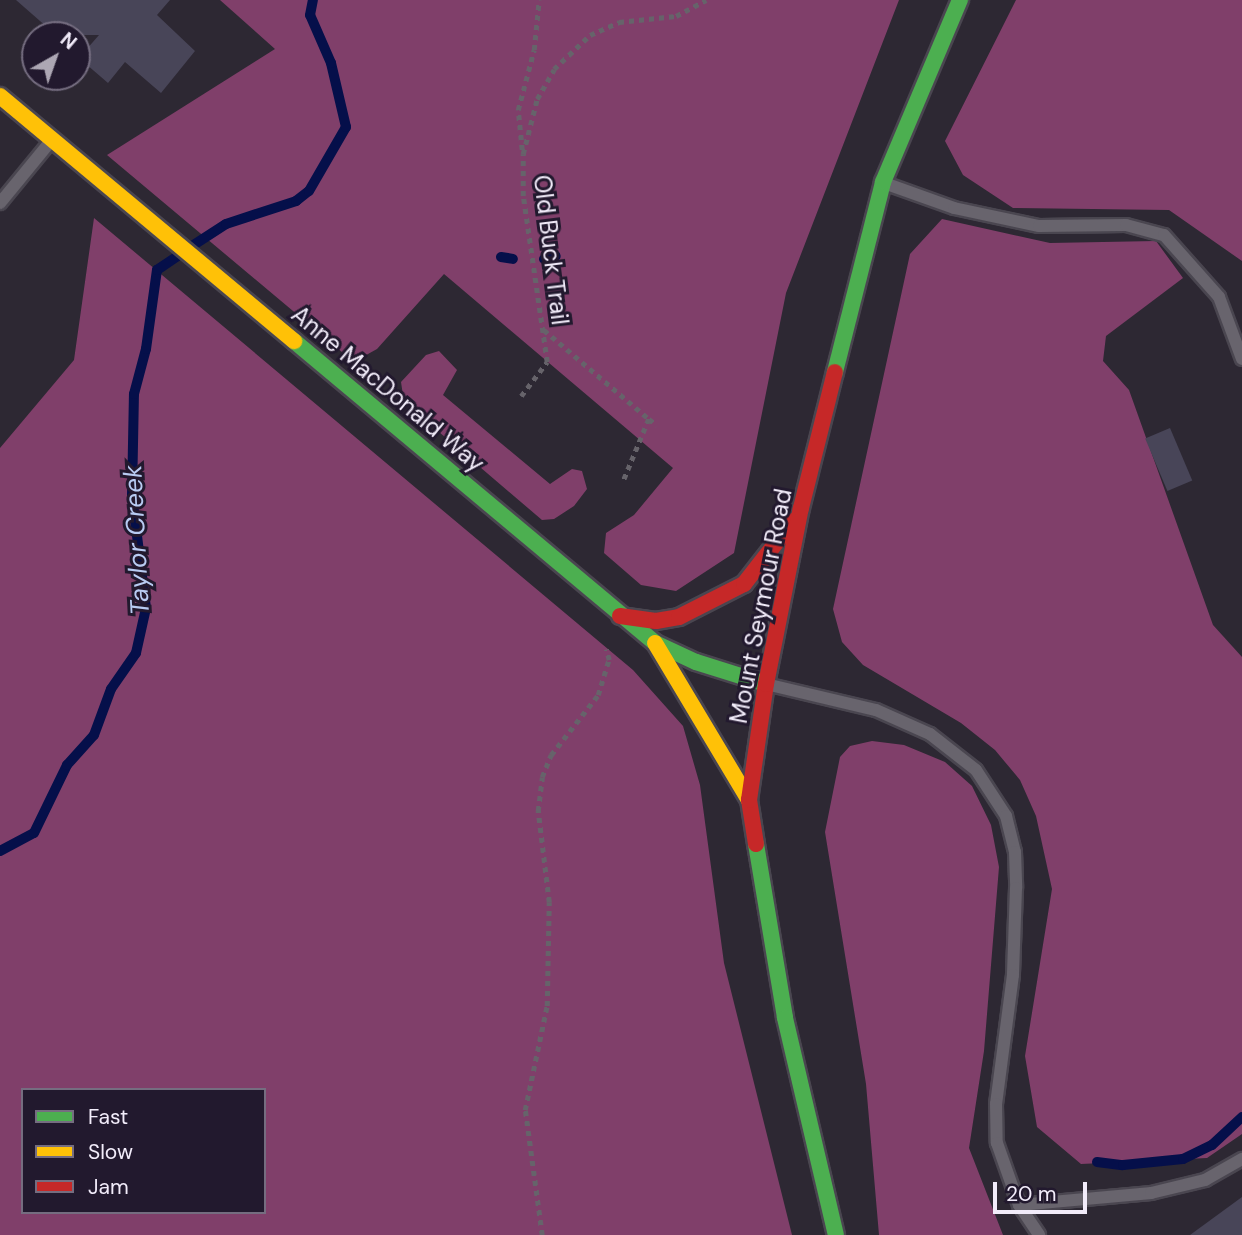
<!DOCTYPE html>
<style>
body{margin:0}
#map{position:relative;width:1242px;height:1235px;overflow:hidden;background:#2d2833;font-family:"DM Sans",sans-serif}
div>[style]{position:absolute}
.forest>*{inset:0;background:#803f6a}
.stream>*{height:10px;margin:-5px;padding:0 5px;transform-origin:5px;border-radius:5px;background:#050f4a}
.building>*{inset:0;background:#484558;transform-origin:0 0}
.path>*{height:4.5px;margin-top:-2.25px;transform-origin:0;background:repeating-linear-gradient(90deg,#66636a 0 5px,transparent 0 10px)}
.roads{filter:drop-shadow(2px 0 #4a4650) drop-shadow(-2px 0 #4a4650) drop-shadow(0 2px #4a4650) drop-shadow(0 -2px #4a4650)}
.lane>*{height:12px;margin:-6px;padding:0 6px;transform-origin:6px;border-radius:6px;background:#68646d}
.fast>*{height:16px;margin:-8px;padding:0 8px;transform-origin:8px;border-radius:8px;background:#4caf50}
.slow>*{height:16px;margin:-8px;padding:0 8px;transform-origin:8px;border-radius:8px;background:#ffc107}
.jam>*{height:16px;margin:-8px;padding:0 8px;transform-origin:8px;border-radius:8px;background:#c62828}
span{translate:-50% -50%;white-space:nowrap;text-align:center;line-height:1.15;-webkit-text-stroke:6px #22192e;paint-order:stroke}
.street-label{font-size:24px;color:#f2ecfa}
.water-label{font-size:26px;color:#b8cbf2;font-style:italic}
.legend{position:absolute;left:21px;top:1088px;width:245px;height:126px;box-sizing:border-box;background:#22192e;border:2px solid #756d80;margin:0;padding:9px 12px;list-style:none;font-size:21px;color:#f2ecfa}
.legend li{display:flex;align-items:center;gap:14px;height:35px}
.legend b{width:35px;border:2px solid #756d80}
.north{position:absolute;left:21px;top:21px;width:70px;height:70px;box-sizing:border-box;background:#22192e;border:2px solid #756d80;border-radius:50%;rotate:40deg;font-size:19px;font-weight:700;line-height:28px;text-align:center;color:#f2ecfa}
.north::after{content:'';display:block;margin:auto;width:24px;height:32px;background:#ada7b4;clip-path:polygon(50% 0,100% 100%,50% 72%,0 100%)}
.scale{position:absolute;left:993px;top:1182px;width:94px;height:32px;box-sizing:border-box;border:4px solid #f2ecfa;border-top:0;padding-left:9px;font-size:21px;line-height:24px;white-space:nowrap;color:#f2ecfa;-webkit-text-stroke:5px #22192e;paint-order:stroke}
</style>
<div id="map">
<div class="forest">
<i style="clip-path:polygon(220px 0,899px 0,786px 293px,734px 553px,676px 591px,641px 585px,604px 553px,606px 533px,634px 515px,673px 468px,444px 274px,377px 349px,359px 359px,349px 358px,107px 155px,275px 49px)"></i>
<i style="clip-path:polygon(1016px 0,1242px 0,1242px 261px,1169px 210px,1013px 208px,963px 175px,945px 141px)"></i>
<i style="clip-path:polygon(evenodd,94px 218px,633px 670px,683px 726px,700px 785px,724px 963px,792px 1235px,0 1235px,0 448px,74px 360px,94px 218px,23px 1090px,264px 1090px,264px 1212px,23px 1212px,23px 1090px)"></i>
<i style="clip-path:polygon(942px 219px,1050px 243px,1156px 241px,1183px 278px,1106px 336px,1103px 361px,1129px 390px,1213px 625px,1242px 657px,1242px 1134px,1207px 1158px,1081px 1164px,1037px 1127px,1025px 1056px,1052px 889px,1036px 816px,1020px 780px,995px 750px,961px 723px,863px 665px,842px 642px,833px 609px,910px 254px)"></i>
<i style="clip-path:polygon(439px 351px,457px 370px,443px 395px,550px 484px,572px 469px,582px 471px,587px 489px,574px 506px,554px 519px,542px 520px,404px 402px,401px 382px,426px 355px)"></i>
<i style="clip-path:polygon(872px 741px,904px 745px,945px 762px,972px 786px,991px 825px,999px 867px,984px 1051px,969px 1148px,1003px 1235px,879px 1235px,866px 1084px,825px 832px,840px 757px,850px 746px)"></i>
</div>
<div class="stream">
<i style="left:192px;top:246px;width:40px;rotate:-32.9deg"></i>
<i style="left:226px;top:224px;width:74px;rotate:-18.2deg"></i>
<i style="left:296px;top:201px;width:16px;rotate:-38deg"></i>
<i style="left:309px;top:191px;width:74px;rotate:-60deg"></i>
<i style="left:346px;top:127px;width:66px;rotate:-103.2deg"></i>
<i style="left:331px;top:63px;width:52px;rotate:-113.6deg"></i>
<i style="left:310px;top:15px;width:15px;rotate:-79deg"></i>
<i style="left:501px;top:257px;width:12px;rotate:9deg"></i>
<i style="left:544px;top:259px;width:12px;rotate:-14deg"></i>
<i style="left:0;top:851px;width:38px;rotate:-28deg"></i>
<i style="left:34px;top:833px;width:76px;rotate:-64.1deg"></i>
<i style="left:67px;top:765px;width:40px;rotate:-48deg"></i>
<i style="left:94px;top:735px;width:49px;rotate:-69.7deg"></i>
<i style="left:111px;top:689px;width:44px;rotate:-55.2deg"></i>
<i style="left:136px;top:653px;width:46px;rotate:-77.5deg"></i>
<i style="left:146px;top:608px;width:113px;rotate:-97.1deg"></i>
<i style="left:132px;top:496px;width:102px;rotate:-88.9deg"></i>
<i style="left:134px;top:394px;width:47px;rotate:-75.1deg"></i>
<i style="left:146px;top:349px;width:80px;rotate:-82.1deg"></i>
<i style="left:157px;top:270px;width:27px;rotate:-34deg"></i>
<i style="left:1097px;top:1162px;width:26px;rotate:7deg"></i>
<i style="left:1123px;top:1165px;width:60px;rotate:-5.7deg"></i>
<i style="left:1183px;top:1159px;width:32px;rotate:-26deg"></i>
<i style="left:1212px;top:1145px;width:41px;rotate:-43deg"></i>
</div>
<div class="building">
<i style="clip-path:polygon(16px 0,170px 0,157px 15px,195px 51px,161px 93px,125px 62px,108px 83px,79px 58px,99px 35px,56px 35px)"></i>
<i style="left:1170px;top:428px;width:57px;height:27px;rotate:67deg"></i>
<i style="clip-path:polygon(1242px 1197px,1242px 1235px,1190px 1235px)"></i>
</div>
<div class="path">
<i style="left:522px;top:150px;width:40px;rotate:-95.7deg"></i>
<i style="left:518px;top:110px;width:62px;rotate:-75.1deg"></i>
<i style="left:534px;top:50px;width:50px;rotate:-84.3deg"></i>
<i style="left:544px;top:330px;width:138px;rotate:40.3deg"></i>
<i style="left:649px;top:419px;width:68px;rotate:112.4deg"></i>
<i style="left:521px;top:396px;width:43px;rotate:-52.6deg"></i>
<i style="left:547px;top:362px;width:168px;rotate:-98.2deg"></i>
<i style="left:523px;top:196px;width:42px;rotate:-90deg"></i>
<i style="left:523px;top:154px;width:57px;rotate:-75.7deg"></i>
<i style="left:537px;top:99px;width:34px;rotate:-60deg"></i>
<i style="left:554px;top:69px;width:50px;rotate:-43.4deg"></i>
<i style="left:590px;top:35px;width:32px;rotate:-24deg"></i>
<i style="left:619px;top:22px;width:57px;rotate:-6deg"></i>
<i style="left:676px;top:16px;width:34px;rotate:-28deg"></i>
<i style="left:649px;top:419px;width:10px;rotate:37deg"></i>
<i style="left:542px;top:1235px;width:126px;rotate:-97.7deg"></i>
<i style="left:525px;top:1110px;width:106px;rotate:-78.1deg"></i>
<i style="left:547px;top:1006px;width:104px;rotate:-88.9deg"></i>
<i style="left:549px;top:902px;width:92px;rotate:-96.9deg"></i>
<i style="left:538px;top:811px;width:34px;rotate:-83deg"></i>
<i style="left:542px;top:777px;width:24px;rotate:-68deg"></i>
<i style="left:551px;top:755px;width:76px;rotate:-51.9deg"></i>
<i style="left:598px;top:695px;width:37px;rotate:-73deg"></i>
<i style="left:609px;top:660px;width:11px;rotate:-105deg"></i>
</div>
<div class="roads">
<div class="lane">
<i style="left:887px;top:184px;width:71px;rotate:19.7deg"></i>
<i style="left:954px;top:208px;width:87px;rotate:12deg"></i>
<i style="left:1039px;top:226px;width:87px;rotate:-0.7deg"></i>
<i style="left:1126px;top:225px;width:39px;rotate:15deg"></i>
<i style="left:1164px;top:235px;width:83px;rotate:48.4deg"></i>
<i style="left:1219px;top:297px;width:66px;rotate:69.6deg"></i>
<i style="left:0;top:203px;width:80px;rotate:-50.6deg"></i>
<i style="left:770px;top:685px;width:109px;rotate:13.3deg"></i>
<i style="left:876px;top:710px;width:59px;rotate:24deg"></i>
<i style="left:930px;top:734px;width:58px;rotate:38deg"></i>
<i style="left:976px;top:770px;width:55px;rotate:56.9deg"></i>
<i style="left:1006px;top:816px;width:37px;rotate:76deg"></i>
<i style="left:1015px;top:852px;width:36px;rotate:88deg"></i>
<i style="left:1016px;top:888px;width:87px;rotate:92deg"></i>
<i style="left:1013px;top:975px;width:130px;rotate:97.5deg"></i>
<i style="left:996px;top:1104px;width:39px;rotate:89deg"></i>
<i style="left:997px;top:1143px;width:66px;rotate:70.5deg"></i>
<i style="left:1019px;top:1205px;width:133px;rotate:-5.2deg"></i>
<i style="left:1151px;top:1193px;width:56px;rotate:-13.5deg"></i>
<i style="left:1205px;top:1180px;width:43px;rotate:-29.6deg"></i>
<i style="left:1019px;top:1205px;width:36px;rotate:56deg"></i>
</div>
<div class="fast">
<i style="left:294px;top:341px;width:471px;rotate:39.9deg"></i>
<i style="left:655px;top:643px;width:45px;rotate:24.9deg"></i>
<i style="left:696px;top:662px;width:73px;rotate:17.4deg"></i>
<i style="left:835px;top:372px;width:196px;rotate:-75.8deg"></i>
<i style="left:883px;top:182px;width:198px;rotate:-67.1deg"></i>
<i style="left:756px;top:844px;width:176px;rotate:80.5deg"></i>
<i style="left:785px;top:1018px;width:223px;rotate:76.8deg"></i>
</div>
<div class="slow">
<i style="left:0;top:96px;width:383px;rotate:39.8deg"></i>
<i style="left:655px;top:643px;width:183px;rotate:59.1deg"></i>
</div>
<div class="jam">
<i style="left:620px;top:616px;width:36px;rotate:8deg"></i>
<i style="left:656px;top:621px;width:23px;rotate:-10deg"></i>
<i style="left:679px;top:617px;width:73px;rotate:-26.9deg"></i>
<i style="left:744px;top:584px;width:80px;rotate:-52.1deg"></i>
<i style="left:756px;top:844px;width:45px;rotate:-99deg"></i>
<i style="left:749px;top:800px;width:117px;rotate:-81.7deg"></i>
<i style="left:766px;top:684px;width:179px;rotate:-78.8deg"></i>
<i style="left:801px;top:508px;width:140px;rotate:-76deg"></i>
</div>
</div>
<div class="street-label">
<span style="left:551px;top:250px;rotate:83deg">Old Buck Trail</span>
<span style="left:388px;top:389px;rotate:40deg">Anne MacDonald Way</span>
<span style="left:761px;top:606px;rotate:-79deg">Mount Seymour Road</span>
</div>
<div class="water-label">
<span style="left:137px;top:540px;rotate:-93deg">Taylor Creek</span>
</div>
<ul class="legend">
<li><b style="height:9px;background:#4caf50"></b>Fast</li>
<li><b style="height:9px;background:#ffc107"></b>Slow</li>
<li><b style="height:9px;background:#c62828"></b>Jam</li>
</ul>
<div class="north">N</div>
<div class="scale">20 m</div>
</div>
